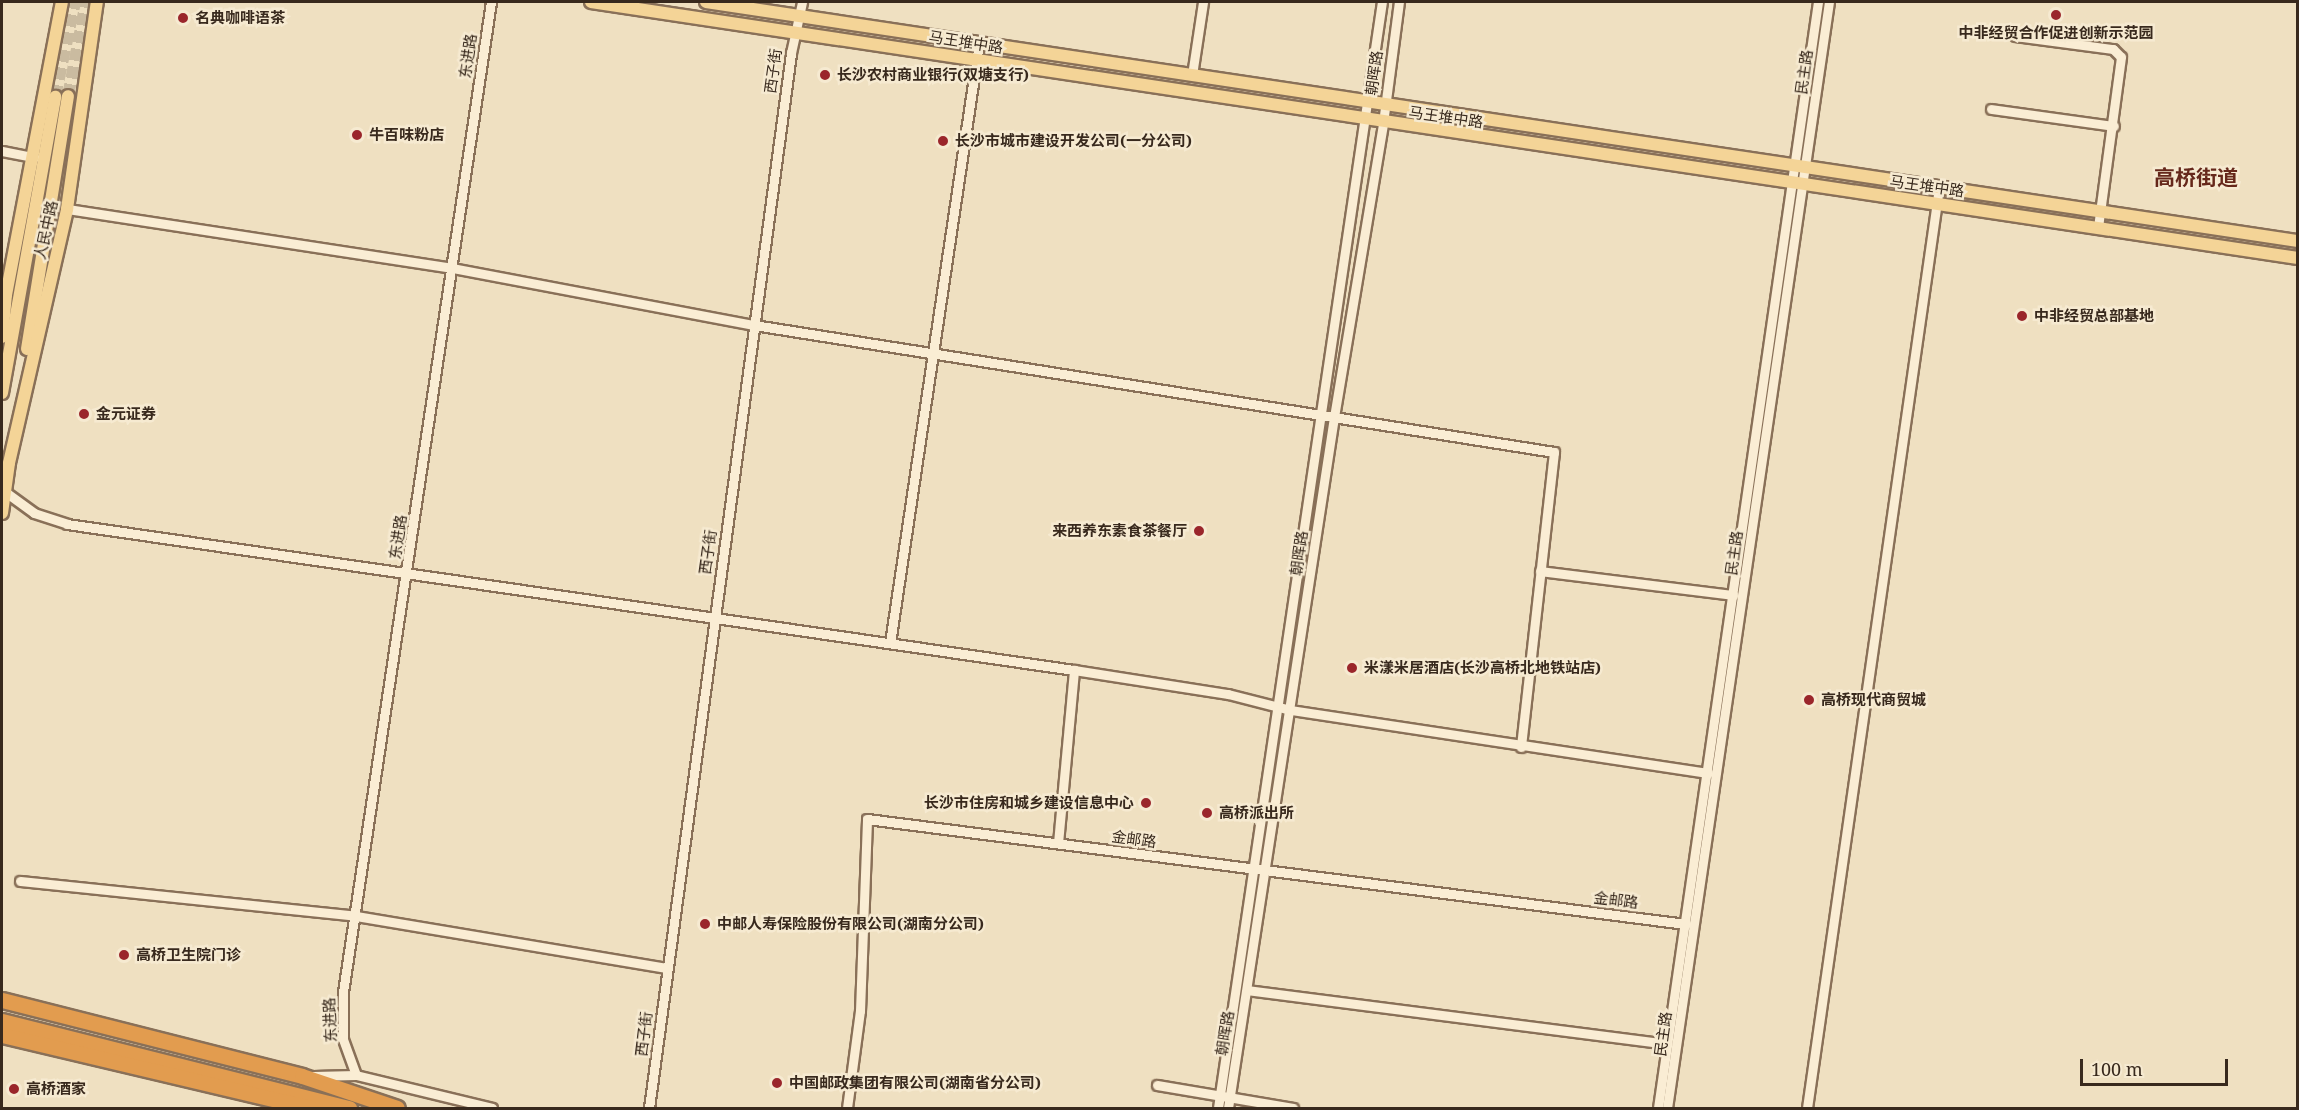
<!DOCTYPE html>
<meta charset="utf-8">
<style>
body{margin:0}
#map{position:relative;width:2299px;height:1110px;overflow:hidden;background:#efe0c1;font-family:"Noto Serif","Noto Sans SC",serif}
div>[style]{position:absolute}
.major-tunnel>*{height:12px;margin-top:-6px;transform-origin:0;background:repeating-linear-gradient(90deg,#cabba0 0 12px,transparent 0 18px)}
.roads{filter:drop-shadow(2px 0 #897058) drop-shadow(-2px 0 #897058) drop-shadow(0 2px #897058) drop-shadow(0 -2px #897058)}
.minor>*{height:9px;margin:-4.5px;padding:0 4.5px;transform-origin:4.5px;border-radius:4.5px;background:#faedd4}
.major>*{height:12px;margin:-6px;padding:0 6px;transform-origin:6px;border-radius:6px;background:#f4d497}
.highway>*{height:15px;margin:-7.5px;padding:0 7.5px;transform-origin:7.5px;border-radius:7.5px;background:#e29c4f}
.dots>*{width:16px;height:16px;translate:-50% -50%;box-sizing:border-box;border:3px solid #f6ead1;border-radius:50%}
span{translate:-50% -50%;white-space:nowrap;text-align:center;line-height:1.15;-webkit-text-stroke:5px #f6ead1;paint-order:stroke}
.poi-label{font-size:15px;color:#38291d;font-weight:700}
.left{translate:0 -50%;text-align:left}
.right{translate:-100% -50%;text-align:right}
.street-label{font-size:15px;color:#38291d}
.district-label{font-size:21px;color:#66281b;font-weight:700}
.frame{position:absolute;inset:0;border:3px solid #38291d;pointer-events:none}
.scale{position:absolute;left:2080px;top:1059px;width:148px;height:27px;box-sizing:border-box;border:3px solid #38291d;border-top:0;padding-left:8px;font-size:18px;line-height:21px;white-space:nowrap;color:#38291d;-webkit-text-stroke:4px #f6ead1;paint-order:stroke}
</style>
<div id="map">
<div class="major-tunnel">
<i style="left:68px;top:96px;width:96px;rotate:-79.2deg"></i>
<i style="left:55px;top:97px;width:97px;rotate:-78.1deg"></i>
</div>
<div class="roads">
<div class="minor">
<i style="left:2015px;top:36px;width:99px;rotate:7.6deg"></i>
<i style="left:2113px;top:49px;width:11px;rotate:45deg"></i>
<i style="left:2121px;top:57px;width:172px;rotate:97.7deg"></i>
<i style="left:1192px;top:75px;width:74px;rotate:-81.4deg"></i>
<i style="left:1991px;top:109px;width:124px;rotate:7.9deg"></i>
<i style="left:2px;top:151px;width:33px;rotate:11deg"></i>
<i style="left:67px;top:209px;width:389px;rotate:8.7deg"></i>
<i style="left:452px;top:268px;width:307px;rotate:10.7deg"></i>
<i style="left:754px;top:325px;width:810px;rotate:9.02deg"></i>
<i style="left:1554px;top:452px;width:297px;rotate:96.4deg"></i>
<i style="left:4px;top:491px;width:37px;rotate:36deg"></i>
<i style="left:34px;top:513px;width:35px;rotate:18deg"></i>
<i style="left:67px;top:524px;width:1018px;rotate:8.25deg"></i>
<i style="left:1074px;top:670px;width:156px;rotate:8.9deg"></i>
<i style="left:1228px;top:694px;width:65px;rotate:14.3deg"></i>
<i style="left:1291px;top:710px;width:422px;rotate:8.6deg"></i>
<i style="left:1540px;top:571px;width:195px;rotate:7.1deg"></i>
<i style="left:890px;top:643px;width:607px;rotate:-81.56deg"></i>
<i style="left:1058px;top:843px;width:174px;rotate:-84.7deg"></i>
<i style="left:20px;top:881px;width:338px;rotate:5.9deg"></i>
<i style="left:356px;top:916px;width:315px;rotate:9.5deg"></i>
<i style="left:1247px;top:990px;width:424px;rotate:7.3deg"></i>
<i style="left:356px;top:1075px;width:38px;rotate:-110deg"></i>
<i style="left:343px;top:1039px;width:47px;rotate:-90deg"></i>
<i style="left:343px;top:992px;width:1001px;rotate:-81.5deg"></i>
<i style="left:313px;top:1076px;width:43px;rotate:-1.3deg"></i>
<i style="left:356px;top:1075px;width:140px;rotate:13.6deg"></i>
<i style="left:1157px;top:1085px;width:138px;rotate:9.6deg"></i>
<i style="left:649px;top:1108px;width:1065px;rotate:-82.33deg"></i>
<i style="left:791px;top:53px;width:52px;rotate:-77.8deg"></i>
<i style="left:847px;top:1108px;width:98px;rotate:-82.4deg"></i>
<i style="left:860px;top:1011px;width:192px;rotate:-87.9deg"></i>
<i style="left:867px;top:819px;width:826px;rotate:7.31deg"></i>
<i style="left:1218px;top:1108px;width:1118px;rotate:-81.57deg"></i>
<i style="left:1228px;top:1108px;width:699px;rotate:-81.28deg"></i>
<i style="left:1334px;top:417px;width:298px;rotate:-80.5deg"></i>
<i style="left:1383px;top:123px;width:122px;rotate:-82.5deg"></i>
<i style="left:1658px;top:1108px;width:1118px;rotate:-81.77deg"></i>
<i style="left:1667px;top:1108px;width:1118px;rotate:-81.67deg"></i>
<i style="left:1807px;top:1108px;width:930px;rotate:-81.84deg"></i>
</div>
<div class="major">
<i style="left:591px;top:2px;width:1726px;rotate:8.53deg"></i>
<i style="left:706px;top:2px;width:1610px;rotate:8.54deg"></i>
<i style="left:2px;top:337px;width:42px;rotate:-84.6deg"></i>
<i style="left:6px;top:295px;width:298px;rotate:-79.2deg"></i>
<i style="left:27px;top:349px;width:256px;rotate:-80.8deg"></i>
<i style="left:2px;top:393px;width:301px;rotate:-79.8deg"></i>
<i style="left:2px;top:513px;width:50px;rotate:-82deg"></i>
<i style="left:9px;top:463px;width:261px;rotate:-77.1deg"></i>
<i style="left:67px;top:209px;width:209px;rotate:-81.8deg"></i>
</div>
<div class="highway">
<i style="left:2px;top:1000px;width:309px;rotate:14.2deg"></i>
<i style="left:302px;top:1076px;width:100px;rotate:18.6deg"></i>
<i style="left:2px;top:1021px;width:358px;rotate:14.1deg"></i>
<i style="left:2px;top:1035px;width:317px;rotate:13.3deg"></i>
</div>
</div>
<div class="dots">
<i style="left:2056px;top:15px;background:#9a262b"></i>
<i style="left:183px;top:18px;background:#9a262b"></i>
<i style="left:825px;top:75px;background:#9a262b"></i>
<i style="left:357px;top:135px;background:#9a262b"></i>
<i style="left:943px;top:141px;background:#9a262b"></i>
<i style="left:2022px;top:316px;background:#9a262b"></i>
<i style="left:84px;top:414px;background:#9a262b"></i>
<i style="left:1199px;top:531px;background:#9a262b"></i>
<i style="left:1352px;top:668px;background:#9a262b"></i>
<i style="left:1809px;top:700px;background:#9a262b"></i>
<i style="left:1146px;top:803px;background:#9a262b"></i>
<i style="left:1207px;top:813px;background:#9a262b"></i>
<i style="left:705px;top:924px;background:#9a262b"></i>
<i style="left:124px;top:955px;background:#9a262b"></i>
<i style="left:777px;top:1083px;background:#9a262b"></i>
<i style="left:14px;top:1089px;background:#9a262b"></i>
</div>
<div class="poi-label">
<span class="left" style="left:195px;top:18px">名典咖啡语茶</span>
<span style="left:2056px;top:33px">中非经贸合作促进创新示范园</span>
<span class="left" style="left:837px;top:75px">长沙农村商业银行(双塘支行)</span>
<span class="left" style="left:369px;top:135px">牛百味粉店</span>
<span class="left" style="left:955px;top:141px">长沙市城市建设开发公司(一分公司)</span>
<span class="left" style="left:2034px;top:316px">中非经贸总部基地</span>
<span class="left" style="left:96px;top:414px">金元证券</span>
<span class="right" style="left:1187px;top:531px">来西养东素食茶餐厅</span>
<span class="left" style="left:1364px;top:668px">米漾米居酒店(长沙高桥北地铁站店)</span>
<span class="left" style="left:1821px;top:700px">高桥现代商贸城</span>
<span class="right" style="left:1134px;top:803px">长沙市住房和城乡建设信息中心</span>
<span class="left" style="left:1219px;top:813px">高桥派出所</span>
<span class="left" style="left:717px;top:924px">中邮人寿保险股份有限公司(湖南分公司)</span>
<span class="left" style="left:136px;top:955px">高桥卫生院门诊</span>
<span class="left" style="left:789px;top:1083px">中国邮政集团有限公司(湖南省分公司)</span>
<span class="left" style="left:26px;top:1089px">高桥酒家</span>
</div>
<div class="street-label">
<span style="left:966px;top:42px;rotate:9deg">马王堆中路</span>
<span style="left:468px;top:56px;rotate:-82deg">东进路</span>
<span style="left:773px;top:71px;rotate:-82deg">西子街</span>
<span style="left:1804px;top:72px;rotate:-82deg">民主路</span>
<span style="left:1374px;top:73px;rotate:-82deg">朝晖路</span>
<span style="left:1446px;top:117px;rotate:8deg">马王堆中路</span>
<span style="left:1927px;top:186px;rotate:8deg">马王堆中路</span>
<span style="left:46px;top:230px;rotate:-78deg">人民中路</span>
<span style="left:398px;top:537px;rotate:-82deg">东进路</span>
<span style="left:708px;top:552px;rotate:-82deg">西子街</span>
<span style="left:1299px;top:553px;rotate:-82deg">朝晖路</span>
<span style="left:1734px;top:553px;rotate:-82deg">民主路</span>
<span style="left:1134px;top:839px;rotate:8deg">金邮路</span>
<span style="left:1616px;top:900px;rotate:7deg">金邮路</span>
<span style="left:330px;top:1020px;rotate:-93deg">东进路</span>
<span style="left:1225px;top:1033px;rotate:-81deg">朝晖路</span>
<span style="left:644px;top:1034px;rotate:-83deg">西子街</span>
<span style="left:1663px;top:1034px;rotate:-82deg">民主路</span>
</div>
<div class="district-label">
<span style="left:2196px;top:177px">高桥街道</span>
</div>
<div class="frame"></div>
<div class="scale">100 m</div>
</div>
